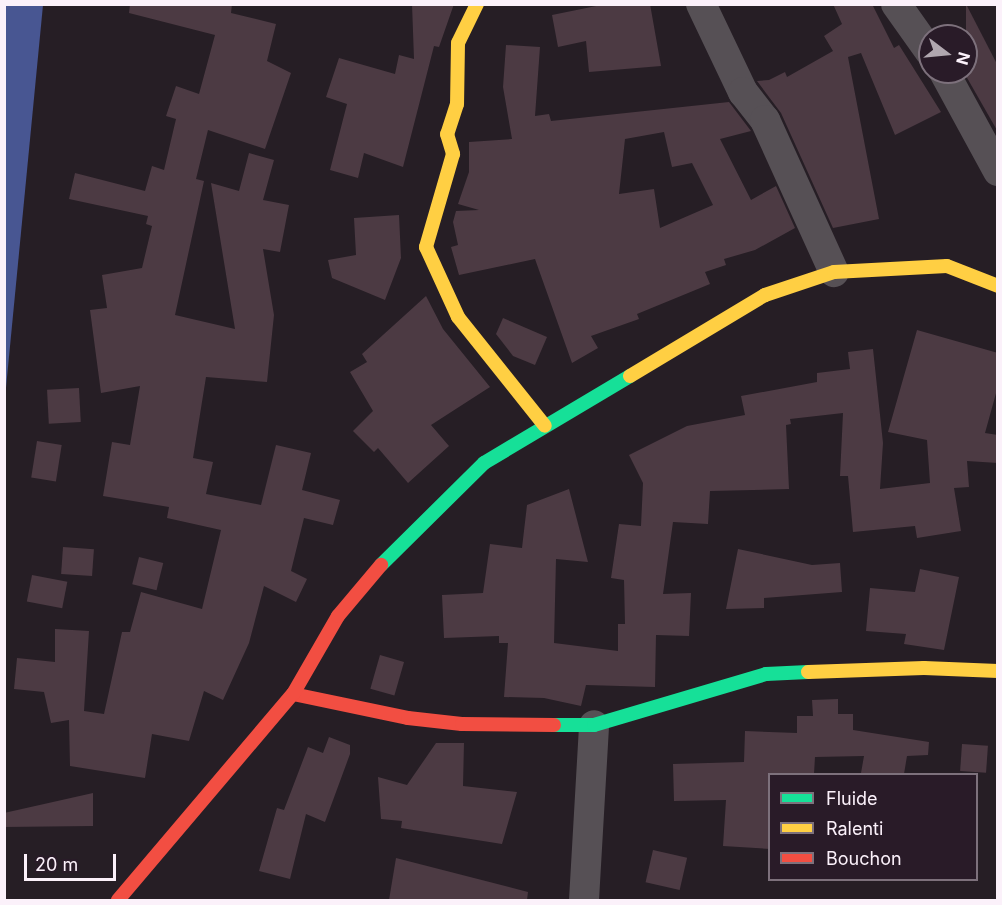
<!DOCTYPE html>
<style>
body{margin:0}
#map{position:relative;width:1002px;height:905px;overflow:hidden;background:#261e25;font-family:Inter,sans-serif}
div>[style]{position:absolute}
.water>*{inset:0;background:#485692}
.building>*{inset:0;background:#4c3a43;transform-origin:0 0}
.street>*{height:30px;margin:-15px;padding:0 15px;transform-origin:15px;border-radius:15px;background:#565055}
.fast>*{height:14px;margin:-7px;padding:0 7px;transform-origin:7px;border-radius:7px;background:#16e098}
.slow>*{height:14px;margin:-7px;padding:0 7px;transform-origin:7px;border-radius:7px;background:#ffcf43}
.jam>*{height:14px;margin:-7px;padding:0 7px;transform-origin:7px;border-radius:7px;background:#f24e42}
span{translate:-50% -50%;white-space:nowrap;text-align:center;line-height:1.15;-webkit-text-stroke:4.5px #291b28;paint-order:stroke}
.frame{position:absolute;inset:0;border:6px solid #fbf1fa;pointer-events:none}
.legend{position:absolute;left:768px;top:773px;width:210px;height:108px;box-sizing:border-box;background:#291b28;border:2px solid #7d717c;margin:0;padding:8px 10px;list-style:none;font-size:18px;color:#fbf1fa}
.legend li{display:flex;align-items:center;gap:12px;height:30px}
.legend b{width:30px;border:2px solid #7d717c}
.north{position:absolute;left:918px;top:24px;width:60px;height:60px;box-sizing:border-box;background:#291b28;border:2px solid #7d717c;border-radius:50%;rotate:106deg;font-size:16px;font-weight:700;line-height:24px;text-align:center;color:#fbf1fa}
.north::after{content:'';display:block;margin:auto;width:21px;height:27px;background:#b0a7af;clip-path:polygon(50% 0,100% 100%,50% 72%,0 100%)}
.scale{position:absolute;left:24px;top:854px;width:92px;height:27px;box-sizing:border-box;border:3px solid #fbf1fa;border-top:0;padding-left:8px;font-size:18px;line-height:21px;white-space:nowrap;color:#fbf1fa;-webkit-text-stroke:4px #291b28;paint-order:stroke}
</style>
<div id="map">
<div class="water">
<i style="clip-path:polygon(5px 4px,43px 5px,5px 398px,4px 5px)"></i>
</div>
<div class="building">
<i style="clip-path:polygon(130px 4px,232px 4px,231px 13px,276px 24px,267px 61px,291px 73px,265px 149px,208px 130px,196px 179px,204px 181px,175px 315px,235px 329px,211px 183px,239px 191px,249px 153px,274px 160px,263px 200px,289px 205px,280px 252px,263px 249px,274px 315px,267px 382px,206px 377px,193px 458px,213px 462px,206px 494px,261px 505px,276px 445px,311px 453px,302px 490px,340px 500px,333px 525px,304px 518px,291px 571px,307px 579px,296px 602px,264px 586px,249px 643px,223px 700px,204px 691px,189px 741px,152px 734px,145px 778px,70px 766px,69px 720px,51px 723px,44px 692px,14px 689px,17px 658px,55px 662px,55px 629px,89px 631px,84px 711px,104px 714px,122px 632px,130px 632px,141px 592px,202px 609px,221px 530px,167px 518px,169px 507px,103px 496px,112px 442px,130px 445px,140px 386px,101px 393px,90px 310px,107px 308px,102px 275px,142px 268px,152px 226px,146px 224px,148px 216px,69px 199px,75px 173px,145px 191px,152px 166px,164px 170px,176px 119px,166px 116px,176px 86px,199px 94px,215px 35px,129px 13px)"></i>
<i style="clip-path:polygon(412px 4px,454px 4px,439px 47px,434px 46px,403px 167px,364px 153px,358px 178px,330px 170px,347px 104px,326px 97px,339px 58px,395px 74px,399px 55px,414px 59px)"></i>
<i style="clip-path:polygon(606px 4px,650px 4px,661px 66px,589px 72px,586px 41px,558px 47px,552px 15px)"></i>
<i style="clip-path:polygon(833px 4px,872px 4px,894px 48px,899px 45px,941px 112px,895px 135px,861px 53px,848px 57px,879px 219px,833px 228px,781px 113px,757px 81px,769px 80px,785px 72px,787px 77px,833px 51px,824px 36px,842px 24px)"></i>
<i style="clip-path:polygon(966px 4px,998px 66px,998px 132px,966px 76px)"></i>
<i style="clip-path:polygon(evenodd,506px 45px,540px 47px,535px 116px,549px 114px,551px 121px,729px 102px,751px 131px,720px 139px,751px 200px,776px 186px,795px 228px,755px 250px,724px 259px,726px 265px,705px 272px,710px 284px,637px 314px,639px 319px,591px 336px,598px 348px,572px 363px,535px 259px,459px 275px,451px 247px,458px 245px,453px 222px,456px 211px,479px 210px,458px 204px,469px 172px,469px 142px,512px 139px,503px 87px,506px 45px,664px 132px,672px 167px,692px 163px,713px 205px,660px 228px,654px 189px,619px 194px,625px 139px,664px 132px)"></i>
<i style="clip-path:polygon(399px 215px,401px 258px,385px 300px,332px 278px,328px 260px,356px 255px,354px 218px)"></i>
<i style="clip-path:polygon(426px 296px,443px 329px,490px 387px,431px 425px,449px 446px,408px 483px,378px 448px,374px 452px,353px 431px,373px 411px,350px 372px,367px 362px,362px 354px)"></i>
<i style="clip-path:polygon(503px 318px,547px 337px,535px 365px,513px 356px,496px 334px)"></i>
<i style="clip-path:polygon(917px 330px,998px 353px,998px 386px,985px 433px,998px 435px,998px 463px,967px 461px,969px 487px,954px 488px,961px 531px,917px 538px,915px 526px,853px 532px,848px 476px,840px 476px,843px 413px,790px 419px,791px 424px,786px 425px,789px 489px,710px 491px,708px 524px,673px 522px,663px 594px,691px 593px,689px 636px,656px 635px,655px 687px,586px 685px,581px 706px,544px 698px,504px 697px,508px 643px,499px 643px,499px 636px,444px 638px,442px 595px,483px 593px,490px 544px,522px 548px,527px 505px,569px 489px,588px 562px,556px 559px,554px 643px,618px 651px,618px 624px,625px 624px,624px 580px,611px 578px,619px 524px,641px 526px,643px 483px,629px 455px,687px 426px,745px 415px,741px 396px,817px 382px,817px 373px,850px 369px,848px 352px,873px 349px,883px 443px,880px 489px,930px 483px,927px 440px,888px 432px)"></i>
<i style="left:79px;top:388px;width:34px;height:32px;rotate:87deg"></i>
<i style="left:37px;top:441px;width:25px;height:37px;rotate:9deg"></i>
<i style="left:63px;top:547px;width:31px;height:27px;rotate:4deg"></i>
<i style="clip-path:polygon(738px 549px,812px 565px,840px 563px,842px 592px,764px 598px,764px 608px,726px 609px)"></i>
<i style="left:139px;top:557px;width:25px;height:28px;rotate:14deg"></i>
<i style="clip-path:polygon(920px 569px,959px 577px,944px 650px,904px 644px,906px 634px,866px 631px,870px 588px,915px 592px)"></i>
<i style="left:32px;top:575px;width:36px;height:27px;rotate:11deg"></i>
<i style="left:380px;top:655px;width:25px;height:35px;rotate:16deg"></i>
<i style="clip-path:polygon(838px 699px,838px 714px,853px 714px,853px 730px,929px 742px,928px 755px,907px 756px,904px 774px,861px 773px,864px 756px,815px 757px,814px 774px,770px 774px,770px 849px,723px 846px,726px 800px,674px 801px,673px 764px,744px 762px,745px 731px,797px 733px,797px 716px,813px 716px,812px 700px)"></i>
<i style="clip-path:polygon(329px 737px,350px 745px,350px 754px,325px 822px,306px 814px,290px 879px,259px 871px,277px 808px,284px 810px,308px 747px,323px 753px)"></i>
<i style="clip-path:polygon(436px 743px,464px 743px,463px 786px,517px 792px,502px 844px,401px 828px,402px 821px,381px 819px,378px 777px,407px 785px)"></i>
<i style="left:962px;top:744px;width:26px;height:27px;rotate:4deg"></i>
<i style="clip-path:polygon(93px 793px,93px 826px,4px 827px,4px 813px)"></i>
<i style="left:653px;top:850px;width:35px;height:33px;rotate:13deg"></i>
<i style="clip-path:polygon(396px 858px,528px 892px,527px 900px,389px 900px)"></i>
</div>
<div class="street">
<i style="left:701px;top:4px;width:98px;rotate:64.5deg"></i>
<i style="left:743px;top:92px;width:36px;rotate:52deg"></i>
<i style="left:765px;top:120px;width:167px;rotate:65.6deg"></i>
<i style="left:896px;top:4px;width:59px;rotate:54.7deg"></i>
<i style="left:944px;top:72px;width:113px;rotate:61.4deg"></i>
<i style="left:584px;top:900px;width:175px;rotate:-86.7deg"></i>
</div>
<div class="fast">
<i style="left:381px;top:565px;width:145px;rotate:-44.7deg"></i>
<i style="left:484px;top:463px;width:170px;rotate:-30.8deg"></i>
<i style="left:554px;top:725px;width:40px"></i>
<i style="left:594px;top:725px;width:179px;rotate:-16.5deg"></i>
<i style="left:766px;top:674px;width:42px;rotate:-2.7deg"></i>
</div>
<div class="slow">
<i style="left:477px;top:4px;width:43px;rotate:116deg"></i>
<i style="left:458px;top:43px;width:61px;rotate:90.9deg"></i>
<i style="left:457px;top:104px;width:32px;rotate:108deg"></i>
<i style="left:447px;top:134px;width:21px;rotate:73deg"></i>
<i style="left:453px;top:154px;width:97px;rotate:106.2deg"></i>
<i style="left:426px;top:247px;width:77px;rotate:65.4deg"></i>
<i style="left:458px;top:317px;width:139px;rotate:51.4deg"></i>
<i style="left:630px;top:376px;width:157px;rotate:-31deg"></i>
<i style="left:765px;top:295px;width:73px;rotate:-18.4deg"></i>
<i style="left:834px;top:272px;width:113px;rotate:-3deg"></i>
<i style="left:947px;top:266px;width:55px;rotate:21.4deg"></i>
<i style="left:808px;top:672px;width:116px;rotate:-2deg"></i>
<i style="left:924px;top:668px;width:74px;rotate:2.3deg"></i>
</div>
<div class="jam">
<i style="left:293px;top:694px;width:117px;rotate:11.8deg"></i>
<i style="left:408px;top:718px;width:54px;rotate:6.3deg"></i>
<i style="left:462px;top:724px;width:92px;rotate:0.6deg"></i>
<i style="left:118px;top:900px;width:270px;rotate:-49.7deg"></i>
<i style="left:293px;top:694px;width:90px;rotate:-60deg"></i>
<i style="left:338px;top:616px;width:67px;rotate:-49.9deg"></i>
</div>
<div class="frame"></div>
<ul class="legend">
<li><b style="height:8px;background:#16e098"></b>Fluide</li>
<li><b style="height:8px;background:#ffcf43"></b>Ralenti</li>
<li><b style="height:8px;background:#f24e42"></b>Bouchon</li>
</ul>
<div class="north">N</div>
<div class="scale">20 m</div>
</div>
